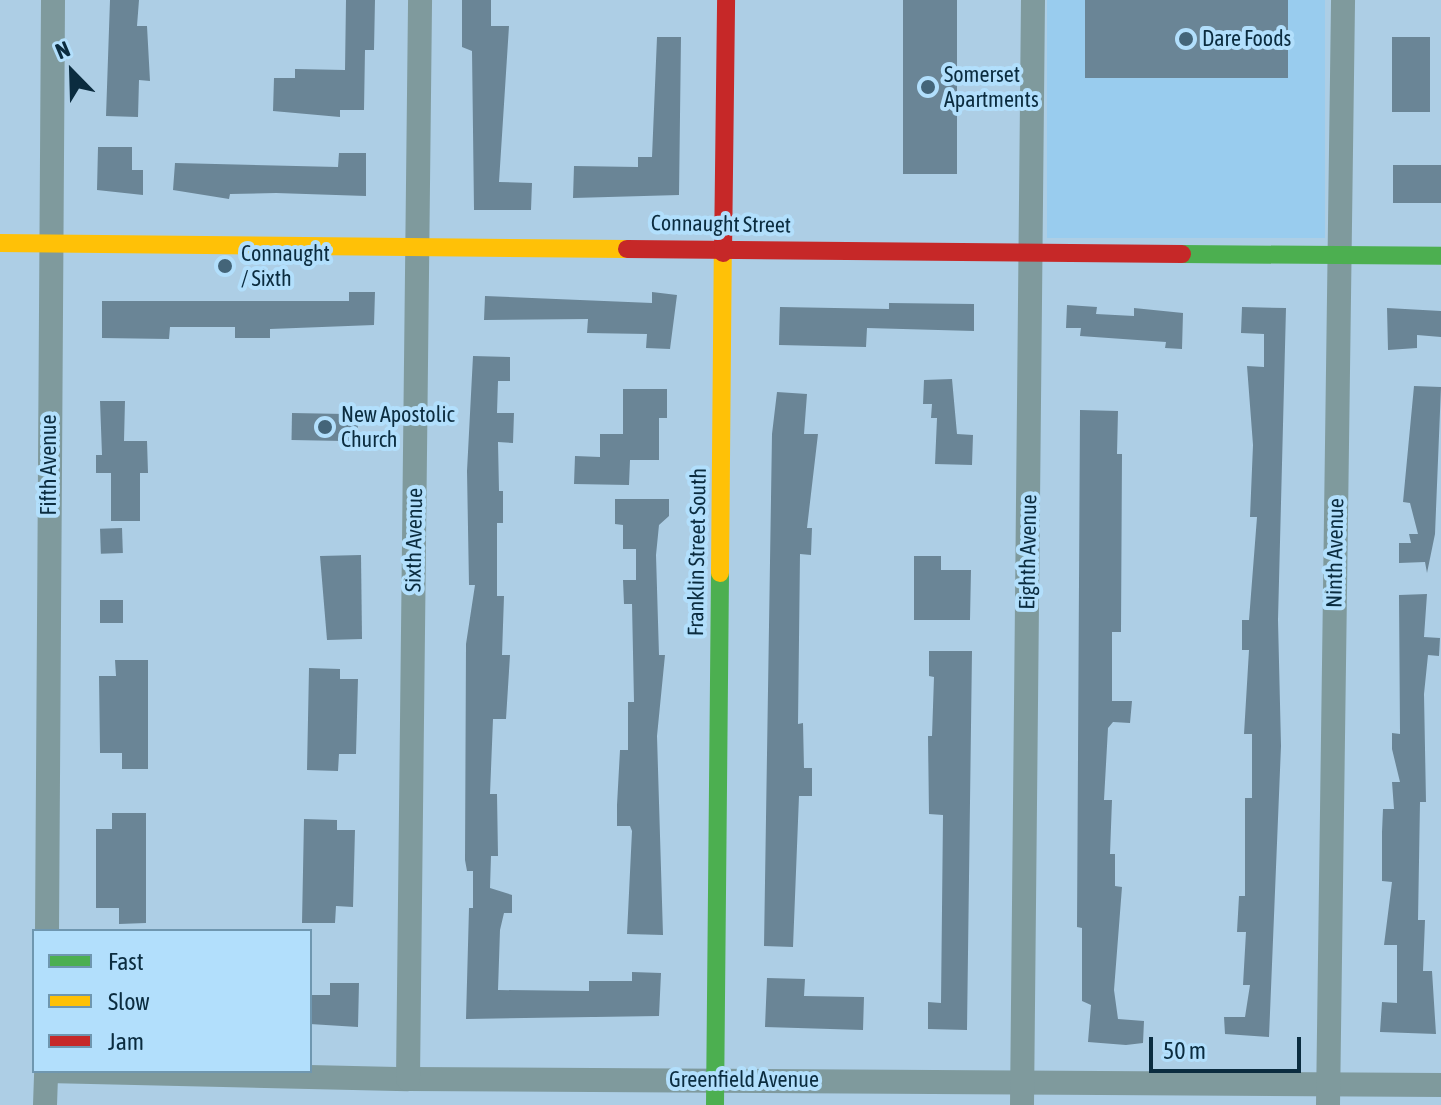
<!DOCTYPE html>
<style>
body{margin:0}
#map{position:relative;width:1441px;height:1105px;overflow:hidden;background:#adcee5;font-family:"Asap Condensed",sans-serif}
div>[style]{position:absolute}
.built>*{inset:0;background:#9ce;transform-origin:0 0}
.building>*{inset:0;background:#6a8596;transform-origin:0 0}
.street>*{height:24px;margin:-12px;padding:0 12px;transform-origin:12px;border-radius:12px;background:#7f9a9d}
.fast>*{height:18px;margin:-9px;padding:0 9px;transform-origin:9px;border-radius:9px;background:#4caf50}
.slow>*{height:18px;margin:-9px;padding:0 9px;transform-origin:9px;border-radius:9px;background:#ffc107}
.jam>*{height:18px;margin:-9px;padding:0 9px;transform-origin:9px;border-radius:9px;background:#c62828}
.dots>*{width:22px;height:22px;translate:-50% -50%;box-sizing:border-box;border:4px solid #b2dffc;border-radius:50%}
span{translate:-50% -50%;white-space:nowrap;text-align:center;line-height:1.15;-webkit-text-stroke:8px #b2dffc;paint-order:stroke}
.poi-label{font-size:22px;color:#0b2c3f}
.left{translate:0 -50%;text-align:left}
.street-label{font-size:22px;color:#0b2c3f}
.legend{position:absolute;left:32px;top:929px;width:280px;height:144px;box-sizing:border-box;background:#b2dffc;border:2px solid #6f97b0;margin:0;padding:10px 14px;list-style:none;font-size:24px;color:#0b2c3f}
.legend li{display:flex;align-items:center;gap:16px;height:40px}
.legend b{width:40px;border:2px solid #6f97b0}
.north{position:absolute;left:32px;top:32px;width:80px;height:80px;-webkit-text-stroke:6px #b2dffc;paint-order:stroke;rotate:337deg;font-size:22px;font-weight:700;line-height:32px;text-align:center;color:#0b2c3f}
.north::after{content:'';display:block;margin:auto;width:28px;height:36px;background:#0b2c3f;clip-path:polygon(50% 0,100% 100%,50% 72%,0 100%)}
.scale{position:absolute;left:1149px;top:1037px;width:152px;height:36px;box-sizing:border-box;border:4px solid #0b2c3f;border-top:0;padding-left:10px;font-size:24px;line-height:28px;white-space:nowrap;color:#0b2c3f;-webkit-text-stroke:6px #b2dffc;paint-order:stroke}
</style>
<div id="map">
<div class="built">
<i style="left:1047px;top:0;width:278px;height:238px"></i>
</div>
<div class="building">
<i style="clip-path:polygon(110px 0,139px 0,137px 26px,147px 26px,150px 81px,139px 80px,138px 117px,106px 116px)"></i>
<i style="clip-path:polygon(346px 0,375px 0,374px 50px,365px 50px,364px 110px,340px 110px,340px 117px,273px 111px,274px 78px,295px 78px,295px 69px,345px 70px)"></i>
<i style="clip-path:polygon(462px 0,491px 0,491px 26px,509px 26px,499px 182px,532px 183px,531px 210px,474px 210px,472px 51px,462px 47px)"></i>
<i style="left:903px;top:0;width:54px;height:174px"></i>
<i style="left:1085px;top:0;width:203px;height:78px"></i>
<i style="clip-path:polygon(657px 37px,681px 37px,679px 195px,573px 198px,574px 166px,638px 167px,638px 157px,652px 157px)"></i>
<i style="left:1392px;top:37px;width:38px;height:75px"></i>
<i style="clip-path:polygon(98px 147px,132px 147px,132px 170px,143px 170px,143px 195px,97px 190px)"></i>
<i style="clip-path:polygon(339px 153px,366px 153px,366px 196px,276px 193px,230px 194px,229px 199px,173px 190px,175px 163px,338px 167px)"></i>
<i style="left:1441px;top:165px;width:38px;height:48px;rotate:90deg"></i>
<i style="clip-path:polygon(349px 292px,375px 292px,374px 325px,270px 329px,270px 338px,235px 338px,235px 327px,170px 327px,169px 339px,102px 338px,102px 301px,349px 301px)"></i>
<i style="clip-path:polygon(652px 292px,677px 295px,670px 349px,646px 348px,647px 334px,587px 333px,588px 319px,484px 320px,485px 296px,652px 303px)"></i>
<i style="clip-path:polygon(889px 303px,974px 304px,974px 331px,867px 328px,866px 347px,779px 345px,780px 307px,889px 309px)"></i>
<i style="clip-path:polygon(1067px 305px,1097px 307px,1096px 314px,1134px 316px,1134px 308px,1183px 313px,1182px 349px,1165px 348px,1166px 342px,1080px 336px,1081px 328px,1066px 328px)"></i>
<i style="clip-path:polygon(1242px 307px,1286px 308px,1278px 620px,1281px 746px,1269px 1037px,1225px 1034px,1224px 1017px,1245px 1017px,1250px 985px,1243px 985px,1246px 932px,1237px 932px,1239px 896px,1245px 896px,1245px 798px,1252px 798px,1252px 734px,1244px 734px,1249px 650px,1242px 650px,1242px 620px,1249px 620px,1257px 517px,1250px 517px,1253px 445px,1247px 366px,1264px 367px,1264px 334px,1241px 333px)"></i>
<i style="clip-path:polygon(1387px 308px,1441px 311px,1441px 337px,1417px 335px,1417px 348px,1388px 350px)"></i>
<i style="clip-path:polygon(473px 356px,510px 357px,510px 381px,498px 381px,497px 413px,514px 413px,513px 443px,498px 442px,499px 491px,503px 491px,503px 523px,497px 523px,497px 596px,504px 596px,502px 655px,510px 655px,506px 719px,493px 719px,490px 794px,497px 794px,498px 856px,491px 856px,490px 888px,512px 895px,512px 913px,504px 913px,500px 930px,498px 990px,589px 991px,589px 981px,632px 981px,632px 972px,661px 973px,659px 1016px,466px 1019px,469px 908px,473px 908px,473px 871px,467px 871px,465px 860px,466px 644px,475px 585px,469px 585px,467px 471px)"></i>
<i style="clip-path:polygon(952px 379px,957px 434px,973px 435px,972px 465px,935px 464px,937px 418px,931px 418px,932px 404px,923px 404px,924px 380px)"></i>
<i style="clip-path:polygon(1414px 386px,1441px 387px,1435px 534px,1427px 573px,1425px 562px,1399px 563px,1399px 543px,1411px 543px,1409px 534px,1418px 534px,1410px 503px,1403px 502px)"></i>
<i style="clip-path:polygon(623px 389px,667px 389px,667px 418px,659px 418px,659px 460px,630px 460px,629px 485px,574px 484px,575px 456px,600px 457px,600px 434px,623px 434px)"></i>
<i style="clip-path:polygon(777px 392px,807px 394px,804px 434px,818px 434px,807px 528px,812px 528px,811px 555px,800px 554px,798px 724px,803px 723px,804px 768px,812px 768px,812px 796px,799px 796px,793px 947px,764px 946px,772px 434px)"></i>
<i style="clip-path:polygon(100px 401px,125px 401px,124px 441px,147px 441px,148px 473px,140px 473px,140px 521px,111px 521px,111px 473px,96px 473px,96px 455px,102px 455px)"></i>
<i style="clip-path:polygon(1080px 410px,1118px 411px,1117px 454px,1122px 454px,1121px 632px,1112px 632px,1112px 701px,1132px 701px,1130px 723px,1113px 722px,1108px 728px,1104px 800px,1112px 800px,1110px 854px,1115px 854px,1115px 886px,1122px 887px,1114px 990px,1118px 1019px,1144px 1021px,1143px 1043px,1126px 1045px,1088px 1042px,1091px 1005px,1082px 1001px,1082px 928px,1077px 927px)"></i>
<i style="left:292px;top:413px;width:66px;height:27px;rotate:1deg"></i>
<i style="clip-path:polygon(615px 499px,669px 499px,669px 516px,659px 525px,656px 555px,659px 655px,665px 655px,657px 736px,663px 935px,627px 934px,632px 831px,630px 826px,617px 826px,617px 805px,620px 750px,628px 750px,628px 702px,634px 702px,632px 604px,624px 604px,623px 580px,636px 580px,636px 549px,623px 549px,623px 525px,615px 524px)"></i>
<i style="left:122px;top:528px;width:25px;height:22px;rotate:88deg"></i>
<i style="clip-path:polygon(361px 555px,362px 639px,327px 640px,320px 556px)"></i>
<i style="clip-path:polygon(914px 556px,941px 556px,941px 570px,971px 570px,970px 620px,914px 620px)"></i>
<i style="clip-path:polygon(1427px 594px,1424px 637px,1440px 638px,1439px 656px,1428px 655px,1424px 694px,1426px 802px,1420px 802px,1418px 920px,1425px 920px,1423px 971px,1432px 971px,1436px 1034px,1380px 1032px,1382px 1002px,1397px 1003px,1397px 945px,1384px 945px,1392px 882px,1382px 881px,1382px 832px,1383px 809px,1394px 809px,1392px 782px,1400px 782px,1392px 749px,1392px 733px,1400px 734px,1399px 595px)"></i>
<i style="left:100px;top:600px;width:23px;height:23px"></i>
<i style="clip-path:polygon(929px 651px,972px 651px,967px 1030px,928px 1029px,928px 1002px,941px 1003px,943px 815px,929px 814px,928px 736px,932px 736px,934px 677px,929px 676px)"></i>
<i style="clip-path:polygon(115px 660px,148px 660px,148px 769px,122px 769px,122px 753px,100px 753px,99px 676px,116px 676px)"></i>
<i style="clip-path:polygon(309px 668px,340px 669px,340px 679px,358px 679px,356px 754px,339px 754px,338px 771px,307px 770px)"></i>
<i style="clip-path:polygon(112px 813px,146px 813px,146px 923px,119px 924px,119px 908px,96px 908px,96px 829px,112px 829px)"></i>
<i style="clip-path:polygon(304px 819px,337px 820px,337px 830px,355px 830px,353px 907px,336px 906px,335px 923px,302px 923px)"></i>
<i style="clip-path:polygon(767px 978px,805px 979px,804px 996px,864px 997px,863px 1030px,765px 1027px)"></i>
<i style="clip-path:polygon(330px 983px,359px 983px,358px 1027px,310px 1024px,310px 995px,330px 995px)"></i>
</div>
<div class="street">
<i style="left:47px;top:931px;width:931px;rotate:-89.63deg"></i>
<i style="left:47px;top:1071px;width:361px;rotate:1.3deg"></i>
<i style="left:408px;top:1079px;width:1033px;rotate:0.33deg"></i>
<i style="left:408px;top:1079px;width:1079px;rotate:-89.36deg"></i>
<i style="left:45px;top:1105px;width:34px;rotate:-88deg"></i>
<i style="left:1022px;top:1105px;width:1105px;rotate:-89.43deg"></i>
<i style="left:1328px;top:1105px;width:1105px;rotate:-89.22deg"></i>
</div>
<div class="fast">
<i style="left:1182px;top:254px;width:259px;rotate:0.4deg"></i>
<i style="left:715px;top:1105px;width:532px;rotate:-89.46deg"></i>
</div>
<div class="slow">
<i style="left:0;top:243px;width:627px;rotate:0.55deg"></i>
<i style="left:720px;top:573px;width:320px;rotate:-89.5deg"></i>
</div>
<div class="jam">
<i style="left:627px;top:249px;width:555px;rotate:0.52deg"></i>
<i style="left:723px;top:253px;width:253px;rotate:-89.3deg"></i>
</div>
<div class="dots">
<i style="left:1186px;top:39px;background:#446579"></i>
<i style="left:928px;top:87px;background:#446579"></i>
<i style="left:225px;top:266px;background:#446579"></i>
<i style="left:325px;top:427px;background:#446579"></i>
</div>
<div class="poi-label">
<span class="left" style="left:1202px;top:39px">Dare Foods</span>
<span class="left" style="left:944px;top:87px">Somerset<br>Apartments</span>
<span class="left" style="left:241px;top:266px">Connaught<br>/ Sixth</span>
<span class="left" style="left:341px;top:427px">New Apostolic<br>Church</span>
</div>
<div class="street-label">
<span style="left:721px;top:224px;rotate:1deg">Connaught Street</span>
<span style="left:49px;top:465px;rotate:-90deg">Fifth Avenue</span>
<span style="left:414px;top:540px;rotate:-89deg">Sixth Avenue</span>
<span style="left:697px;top:552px;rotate:-89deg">Franklin Street South</span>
<span style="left:1028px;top:552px;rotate:-89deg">Eighth Avenue</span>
<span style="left:1335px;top:553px;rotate:-89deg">Ninth Avenue</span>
<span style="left:744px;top:1080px">Greenfield Avenue</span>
</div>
<ul class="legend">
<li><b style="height:10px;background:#4caf50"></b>Fast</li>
<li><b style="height:10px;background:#ffc107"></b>Slow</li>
<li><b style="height:10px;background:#c62828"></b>Jam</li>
</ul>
<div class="north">N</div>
<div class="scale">50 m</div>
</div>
